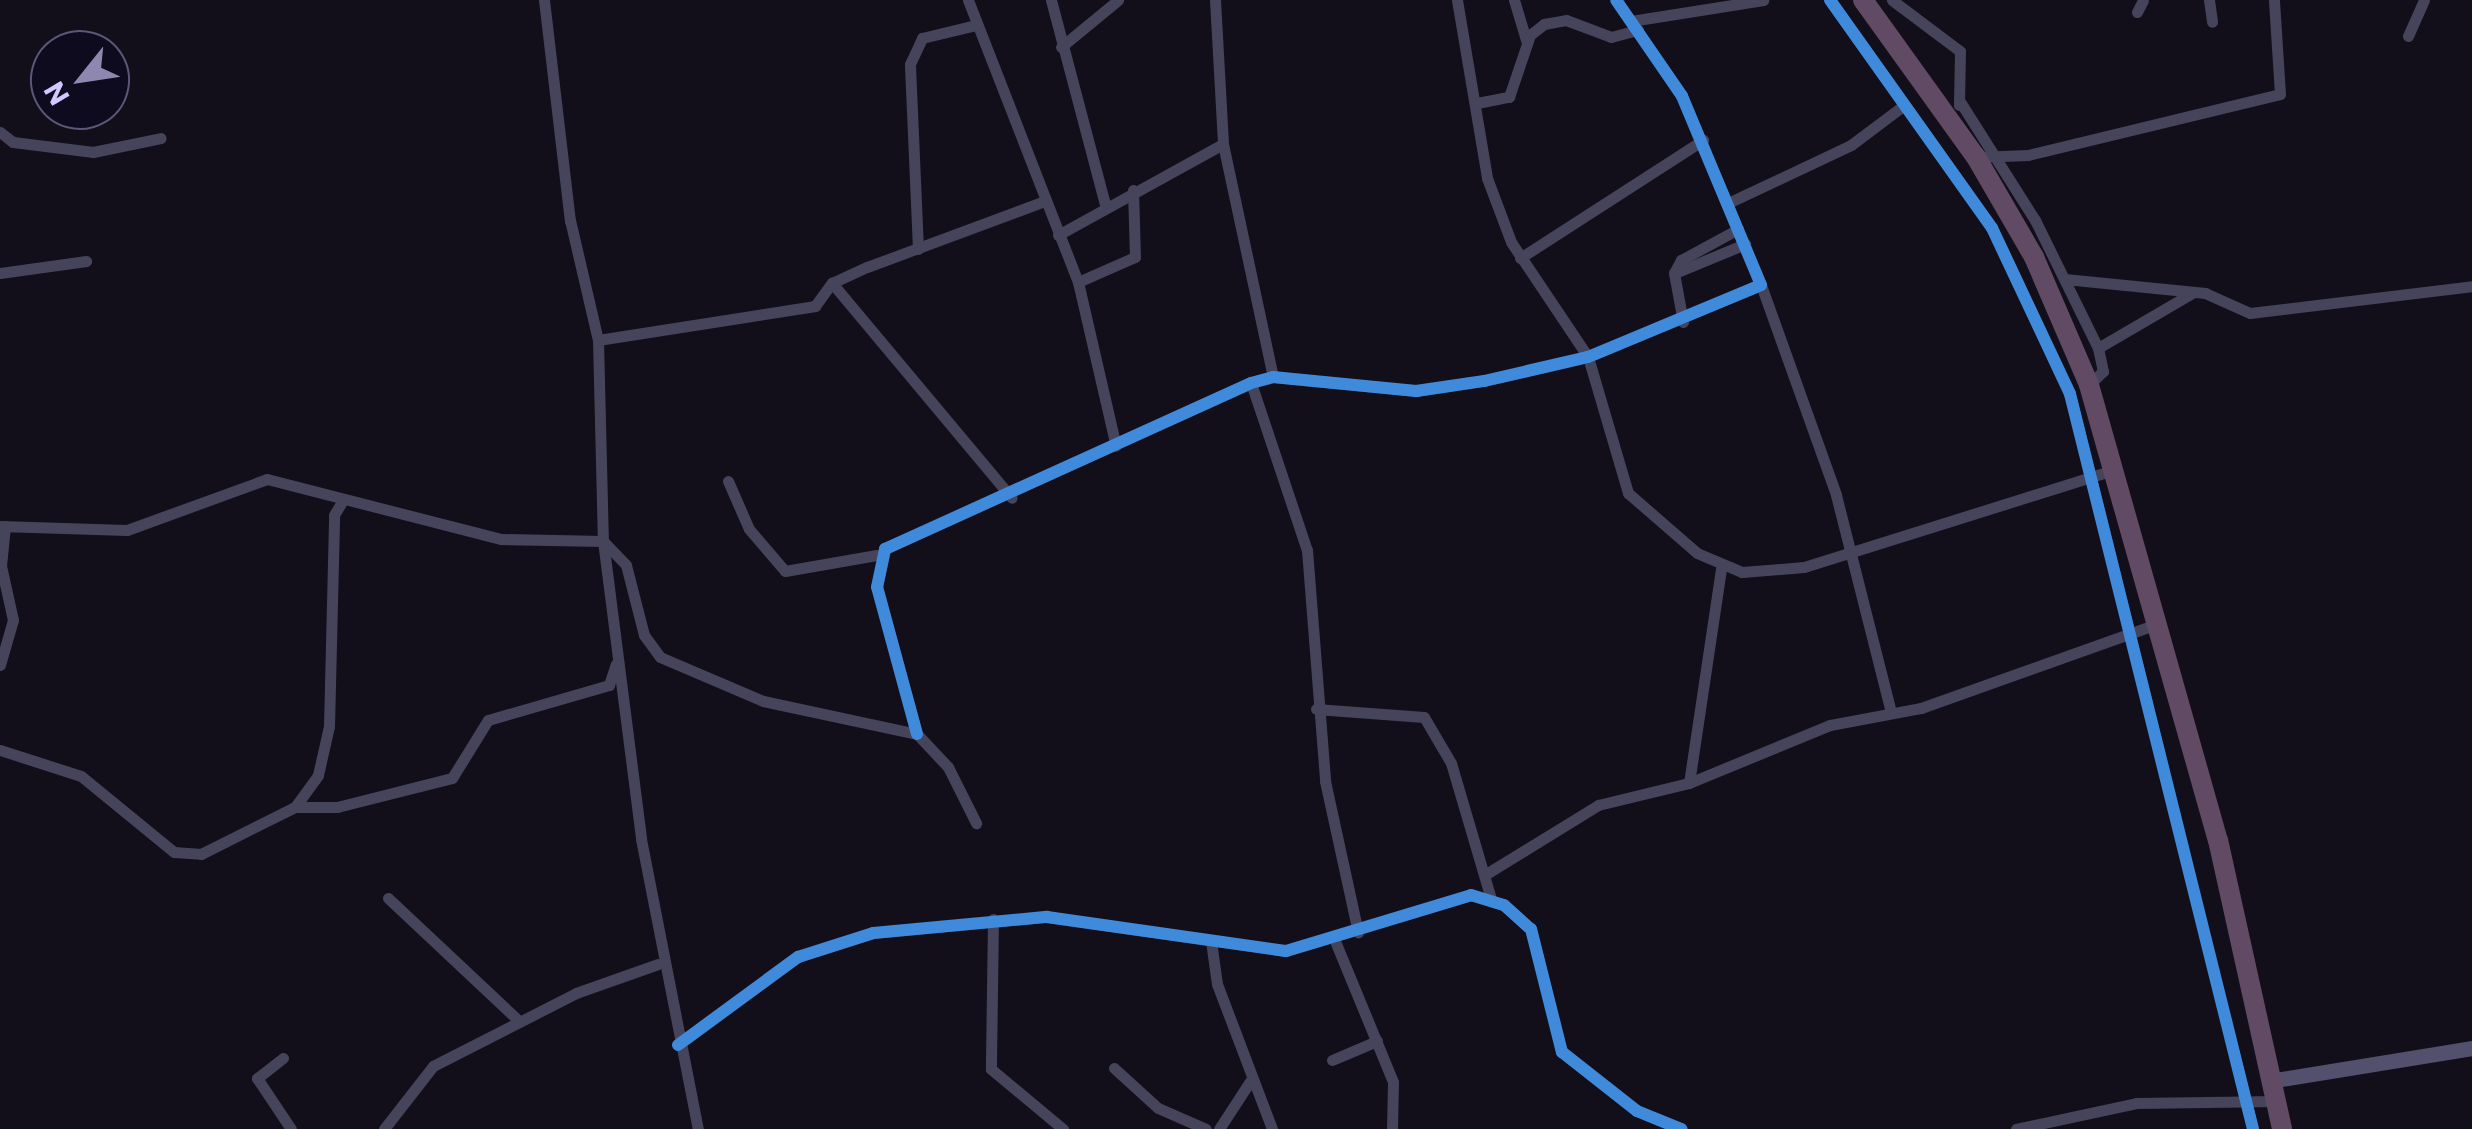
<!DOCTYPE html>
<style>
body{margin:0}
#map{position:relative;width:2472px;height:1129px;overflow:hidden;background:#120f1a;font-family:Commissioner,sans-serif}
div>[style]{position:absolute}
.street>*{height:11px;margin:-5.5px;padding:0 5.5px;transform-origin:5.5px;border-radius:5.5px;background:#45445b}
.secondary>*{height:15px;margin:-7.5px;padding:0 7.5px;transform-origin:7.5px;border-radius:7.5px;background:#53506e}
.highway>*{height:20px;margin:-10px;padding:0 10px;transform-origin:10px;border-radius:10px;background:#614a63}
.cycleway>*{height:12px;margin:-6px;padding:0 6px;transform-origin:6px;border-radius:6px;background:#408adc}
span{translate:-50% -50%;white-space:nowrap;text-align:center;line-height:1.15;-webkit-text-stroke:10px #0f0b1e;paint-order:stroke}
.north{position:absolute;left:30px;top:30px;width:100px;height:100px;box-sizing:border-box;background:#0f0b1e;border:2px solid #5c5778;border-radius:50%;rotate:240deg;font-size:28px;font-weight:700;line-height:40px;text-align:center;color:#d0c8ff}
.north::after{content:'';display:block;margin:auto;width:35px;height:45px;background:#8e87af;clip-path:polygon(50% 0,100% 100%,50% 72%,0 100%)}
</style>
<div id="map">
<div class="street">
<i style="left:544px;top:0;width:222px;rotate:83.3deg"></i>
<i style="left:570px;top:220px;width:123px;rotate:76.9deg"></i>
<i style="left:598px;top:340px;width:201px;rotate:88.6deg"></i>
<i style="left:603px;top:541px;width:300px;rotate:82.7deg"></i>
<i style="left:641px;top:839px;width:296px;rotate:78.9deg"></i>
<i style="left:968px;top:0;width:303px;rotate:68.7deg"></i>
<i style="left:1078px;top:282px;width:168px;rotate:77deg"></i>
<i style="left:1051px;top:0;width:211px;rotate:75.2deg"></i>
<i style="left:1215px;top:0;width:144px;rotate:86.8deg"></i>
<i style="left:1223px;top:144px;width:238px;rotate:77.9deg"></i>
<i style="left:1457px;top:0;width:181px;rotate:80.4deg"></i>
<i style="left:1487px;top:178px;width:68px;rotate:69.4deg"></i>
<i style="left:1511px;top:242px;width:138px;rotate:56.2deg"></i>
<i style="left:1588px;top:357px;width:142px;rotate:73.6deg"></i>
<i style="left:1628px;top:493px;width:91px;rotate:41deg"></i>
<i style="left:1697px;top:553px;width:49px;rotate:22.9deg"></i>
<i style="left:1742px;top:572px;width:62px;rotate:-4.6deg"></i>
<i style="left:1804px;top:567px;width:314px;rotate:-17.4deg"></i>
<i style="left:1514px;top:0;width:45px;rotate:73.2deg"></i>
<i style="left:1830px;top:0;width:280px;rotate:54.6deg"></i>
<i style="left:1992px;top:228px;width:183px;rotate:64.8deg"></i>
<i style="left:2070px;top:394px;width:757px;rotate:76.02deg"></i>
<i style="left:1892px;top:0;width:85px;rotate:36.9deg"></i>
<i style="left:1960px;top:51px;width:54px;rotate:91.1deg"></i>
<i style="left:2209px;top:0;width:22px;rotate:82deg"></i>
<i style="left:2137px;top:12px;width:13px;rotate:-63deg"></i>
<i style="left:1631px;top:21px;width:134px;rotate:-9deg"></i>
<i style="left:2408px;top:36px;width:39px;rotate:-66deg"></i>
<i style="left:1061px;top:47px;width:74px;rotate:-39.5deg"></i>
<i style="left:1959px;top:100px;width:142px;rotate:57.7deg"></i>
<i style="left:2035px;top:220px;width:143px;rotate:63.8deg"></i>
<i style="left:2098px;top:348px;width:24px;rotate:78deg"></i>
<i style="left:2103px;top:371px;width:20px;rotate:135deg"></i>
<i style="left:1477px;top:103px;width:33px;rotate:-11deg"></i>
<i style="left:1509px;top:97px;width:65px;rotate:-71.3deg"></i>
<i style="left:1530px;top:35px;width:18px;rotate:-38deg"></i>
<i style="left:1544px;top:24px;width:22px;rotate:-10deg"></i>
<i style="left:1566px;top:20px;width:48px;rotate:20.7deg"></i>
<i style="left:1611px;top:37px;width:28px;rotate:-15deg"></i>
<i style="left:0;top:132px;width:16px;rotate:38deg"></i>
<i style="left:13px;top:142px;width:81px;rotate:7.1deg"></i>
<i style="left:93px;top:152px;width:69px;rotate:-11.6deg"></i>
<i style="left:1976px;top:157px;width:52px;rotate:-2.2deg"></i>
<i style="left:2028px;top:155px;width:259px;rotate:-13.6deg"></i>
<i style="left:2280px;top:94px;width:94px;rotate:-93.7deg"></i>
<i style="left:1728px;top:203px;width:136px;rotate:-25.2deg"></i>
<i style="left:1851px;top:145px;width:66px;rotate:-37deg"></i>
<i style="left:1058px;top:235px;width:188px;rotate:-28.9deg"></i>
<i style="left:918px;top:249px;width:185px;rotate:-92.5deg"></i>
<i style="left:910px;top:64px;width:29px;rotate:-65deg"></i>
<i style="left:922px;top:38px;width:56px;rotate:-13.5deg"></i>
<i style="left:1520px;top:258px;width:218px;rotate:-32.8deg"></i>
<i style="left:0;top:273px;width:87px;rotate:-7.9deg"></i>
<i style="left:1675px;top:273px;width:76px;rotate:-22.5deg"></i>
<i style="left:2065px;top:279px;width:141px;rotate:5.7deg"></i>
<i style="left:2205px;top:293px;width:49px;rotate:24deg"></i>
<i style="left:2250px;top:313px;width:224px;rotate:-6.9deg"></i>
<i style="left:1078px;top:282px;width:62px;rotate:-23.7deg"></i>
<i style="left:1135px;top:257px;width:67px;rotate:-91.7deg"></i>
<i style="left:832px;top:283px;width:280px;rotate:50.1deg"></i>
<i style="left:1761px;top:285px;width:223px;rotate:70.3deg"></i>
<i style="left:1836px;top:495px;width:224px;rotate:75.8deg"></i>
<i style="left:1683px;top:322px;width:50px;rotate:-100.4deg"></i>
<i style="left:1674px;top:273px;width:15px;rotate:-62deg"></i>
<i style="left:1681px;top:260px;width:65px;rotate:-28.5deg"></i>
<i style="left:598px;top:340px;width:220px;rotate:-8.9deg"></i>
<i style="left:815px;top:306px;width:29px;rotate:-54deg"></i>
<i style="left:832px;top:283px;width:38px;rotate:-25deg"></i>
<i style="left:867px;top:267px;width:187px;rotate:-20.4deg"></i>
<i style="left:2098px;top:348px;width:111px;rotate:-30.3deg"></i>
<i style="left:1251px;top:383px;width:176px;rotate:71.5deg"></i>
<i style="left:1307px;top:550px;width:232px;rotate:85.5deg"></i>
<i style="left:1325px;top:781px;width:155px;rotate:77.7deg"></i>
<i style="left:728px;top:481px;width:52px;rotate:66.4deg"></i>
<i style="left:749px;top:529px;width:55px;rotate:49.4deg"></i>
<i style="left:785px;top:571px;width:93px;rotate:-9.9deg"></i>
<i style="left:0;top:526px;width:127px;rotate:1.8deg"></i>
<i style="left:127px;top:530px;width:149px;rotate:-20deg"></i>
<i style="left:267px;top:479px;width:242px;rotate:14.4deg"></i>
<i style="left:501px;top:539px;width:102px;rotate:1.1deg"></i>
<i style="left:603px;top:541px;width:33px;rotate:46deg"></i>
<i style="left:626px;top:565px;width:72px;rotate:75.6deg"></i>
<i style="left:644px;top:635px;width:27px;rotate:54deg"></i>
<i style="left:660px;top:657px;width:112px;rotate:23.1deg"></i>
<i style="left:763px;top:701px;width:157px;rotate:12.1deg"></i>
<i style="left:917px;top:734px;width:45px;rotate:46.8deg"></i>
<i style="left:948px;top:767px;width:63px;rotate:63.4deg"></i>
<i style="left:0;top:665px;width:47px;rotate:-73.9deg"></i>
<i style="left:13px;top:620px;width:55px;rotate:-102.5deg"></i>
<i style="left:1px;top:566px;width:40px;rotate:-84.3deg"></i>
<i style="left:1316px;top:709px;width:108px;rotate:4.2deg"></i>
<i style="left:1424px;top:717px;width:53px;rotate:59.6deg"></i>
<i style="left:1451px;top:763px;width:142px;rotate:73.6deg"></i>
<i style="left:917px;top:734px;width:152px;rotate:-105.2deg"></i>
<i style="left:877px;top:587px;width:39px;rotate:-78deg"></i>
<i style="left:885px;top:549px;width:402px;rotate:-24.4deg"></i>
<i style="left:1251px;top:383px;width:23px;rotate:-15deg"></i>
<i style="left:1273px;top:377px;width:144px;rotate:5.6deg"></i>
<i style="left:1416px;top:391px;width:69px;rotate:-8.4deg"></i>
<i style="left:1484px;top:381px;width:107px;rotate:-13deg"></i>
<i style="left:1588px;top:357px;width:187px;rotate:-22.6deg"></i>
<i style="left:1761px;top:285px;width:205px;rotate:-112.7deg"></i>
<i style="left:1682px;top:96px;width:116px;rotate:-124.5deg"></i>
<i style="left:0;top:750px;width:85px;rotate:17.8deg"></i>
<i style="left:81px;top:776px;width:120px;rotate:39.3deg"></i>
<i style="left:174px;top:852px;width:27px;rotate:4deg"></i>
<i style="left:201px;top:854px;width:105px;rotate:-26.6deg"></i>
<i style="left:295px;top:807px;width:42px"></i>
<i style="left:337px;top:807px;width:119px;rotate:-14.2deg"></i>
<i style="left:452px;top:778px;width:68px;rotate:-58.2deg"></i>
<i style="left:488px;top:720px;width:126px;rotate:-16.1deg"></i>
<i style="left:609px;top:685px;width:22px;rotate:-72deg"></i>
<i style="left:1689px;top:783px;width:216px;rotate:-81.5deg"></i>
<i style="left:295px;top:807px;width:39px;rotate:-54deg"></i>
<i style="left:318px;top:775px;width:50px;rotate:-77.3deg"></i>
<i style="left:329px;top:726px;width:211px;rotate:-88.6deg"></i>
<i style="left:334px;top:515px;width:17px;rotate:-59deg"></i>
<i style="left:1486px;top:874px;width:132px;rotate:-31.6deg"></i>
<i style="left:1598px;top:805px;width:94px;rotate:-13.6deg"></i>
<i style="left:1689px;top:783px;width:152px;rotate:-22.4deg"></i>
<i style="left:1830px;top:725px;width:93px;rotate:-10.6deg"></i>
<i style="left:1921px;top:708px;width:254px;rotate:-19.6deg"></i>
<i style="left:388px;top:898px;width:180px;rotate:43.2deg"></i>
<i style="left:993px;top:919px;width:150px;rotate:90.8deg"></i>
<i style="left:991px;top:1069px;width:94px;rotate:39.8deg"></i>
<i style="left:1211px;top:941px;width:43px;rotate:82.1deg"></i>
<i style="left:1217px;top:984px;width:155px;rotate:69.2deg"></i>
<i style="left:1335px;top:941px;width:152px;rotate:67.6deg"></i>
<i style="left:1393px;top:1082px;width:47px;rotate:91.2deg"></i>
<i style="left:678px;top:1045px;width:149px;rotate:-36.3deg"></i>
<i style="left:798px;top:957px;width:79px;rotate:-17.7deg"></i>
<i style="left:873px;top:933px;width:175px;rotate:-5.3deg"></i>
<i style="left:1047px;top:917px;width:241px;rotate:8.1deg"></i>
<i style="left:1286px;top:951px;width:193px;rotate:-16.8deg"></i>
<i style="left:1471px;top:895px;width:34px;rotate:17deg"></i>
<i style="left:1504px;top:905px;width:36px;rotate:42deg"></i>
<i style="left:1531px;top:929px;width:127px;rotate:75.9deg"></i>
<i style="left:1562px;top:1052px;width:95px;rotate:38.2deg"></i>
<i style="left:1637px;top:1111px;width:48px;rotate:22.2deg"></i>
<i style="left:283px;top:1058px;width:33px;rotate:142deg"></i>
<i style="left:257px;top:1078px;width:61px;rotate:56.3deg"></i>
<i style="left:1332px;top:1060px;width:49px;rotate:-22.9deg"></i>
<i style="left:1114px;top:1068px;width:59px;rotate:42.3deg"></i>
<i style="left:1158px;top:1108px;width:52px;rotate:23.6deg"></i>
<i style="left:384px;top:1129px;width:80px;rotate:-52.1deg"></i>
<i style="left:433px;top:1066px;width:161px;rotate:-27deg"></i>
<i style="left:576px;top:993px;width:87px;rotate:-19.5deg"></i>
<i style="left:1219px;top:1129px;width:59px;rotate:-56.9deg"></i>
<i style="left:2016px;top:1129px;width:123px;rotate:-12.2deg"></i>
<i style="left:2136px;top:1103px;width:142px;rotate:-0.8deg"></i>
</div>
<div class="secondary">
<i style="left:2275px;top:1080px;width:200px;rotate:-9.2deg"></i>
</div>
<div class="highway">
<i style="left:1863px;top:0;width:193px;rotate:54.3deg"></i>
<i style="left:1976px;top:157px;width:116px;rotate:59.9deg"></i>
<i style="left:2034px;top:257px;width:139px;rotate:66.7deg"></i>
<i style="left:2089px;top:385px;width:473px;rotate:74.2deg"></i>
<i style="left:2218px;top:840px;width:296px;rotate:77.5deg"></i>
</div>
<div class="cycleway">
<i style="left:1830px;top:0;width:280px;rotate:54.6deg"></i>
<i style="left:1992px;top:228px;width:183px;rotate:64.8deg"></i>
<i style="left:2070px;top:394px;width:757px;rotate:76.02deg"></i>
<i style="left:917px;top:734px;width:152px;rotate:-105.2deg"></i>
<i style="left:877px;top:587px;width:39px;rotate:-78deg"></i>
<i style="left:885px;top:549px;width:402px;rotate:-24.4deg"></i>
<i style="left:1251px;top:383px;width:23px;rotate:-15deg"></i>
<i style="left:1273px;top:377px;width:144px;rotate:5.6deg"></i>
<i style="left:1416px;top:391px;width:69px;rotate:-8.4deg"></i>
<i style="left:1484px;top:381px;width:107px;rotate:-13deg"></i>
<i style="left:1588px;top:357px;width:187px;rotate:-22.6deg"></i>
<i style="left:1761px;top:285px;width:205px;rotate:-112.7deg"></i>
<i style="left:1682px;top:96px;width:116px;rotate:-124.5deg"></i>
<i style="left:678px;top:1045px;width:149px;rotate:-36.3deg"></i>
<i style="left:798px;top:957px;width:79px;rotate:-17.7deg"></i>
<i style="left:873px;top:933px;width:175px;rotate:-5.3deg"></i>
<i style="left:1047px;top:917px;width:241px;rotate:8.1deg"></i>
<i style="left:1286px;top:951px;width:193px;rotate:-16.8deg"></i>
<i style="left:1471px;top:895px;width:34px;rotate:17deg"></i>
<i style="left:1504px;top:905px;width:36px;rotate:42deg"></i>
<i style="left:1531px;top:929px;width:127px;rotate:75.9deg"></i>
<i style="left:1562px;top:1052px;width:95px;rotate:38.2deg"></i>
<i style="left:1637px;top:1111px;width:48px;rotate:22.2deg"></i>
</div>
<div class="north">N</div>
</div>
